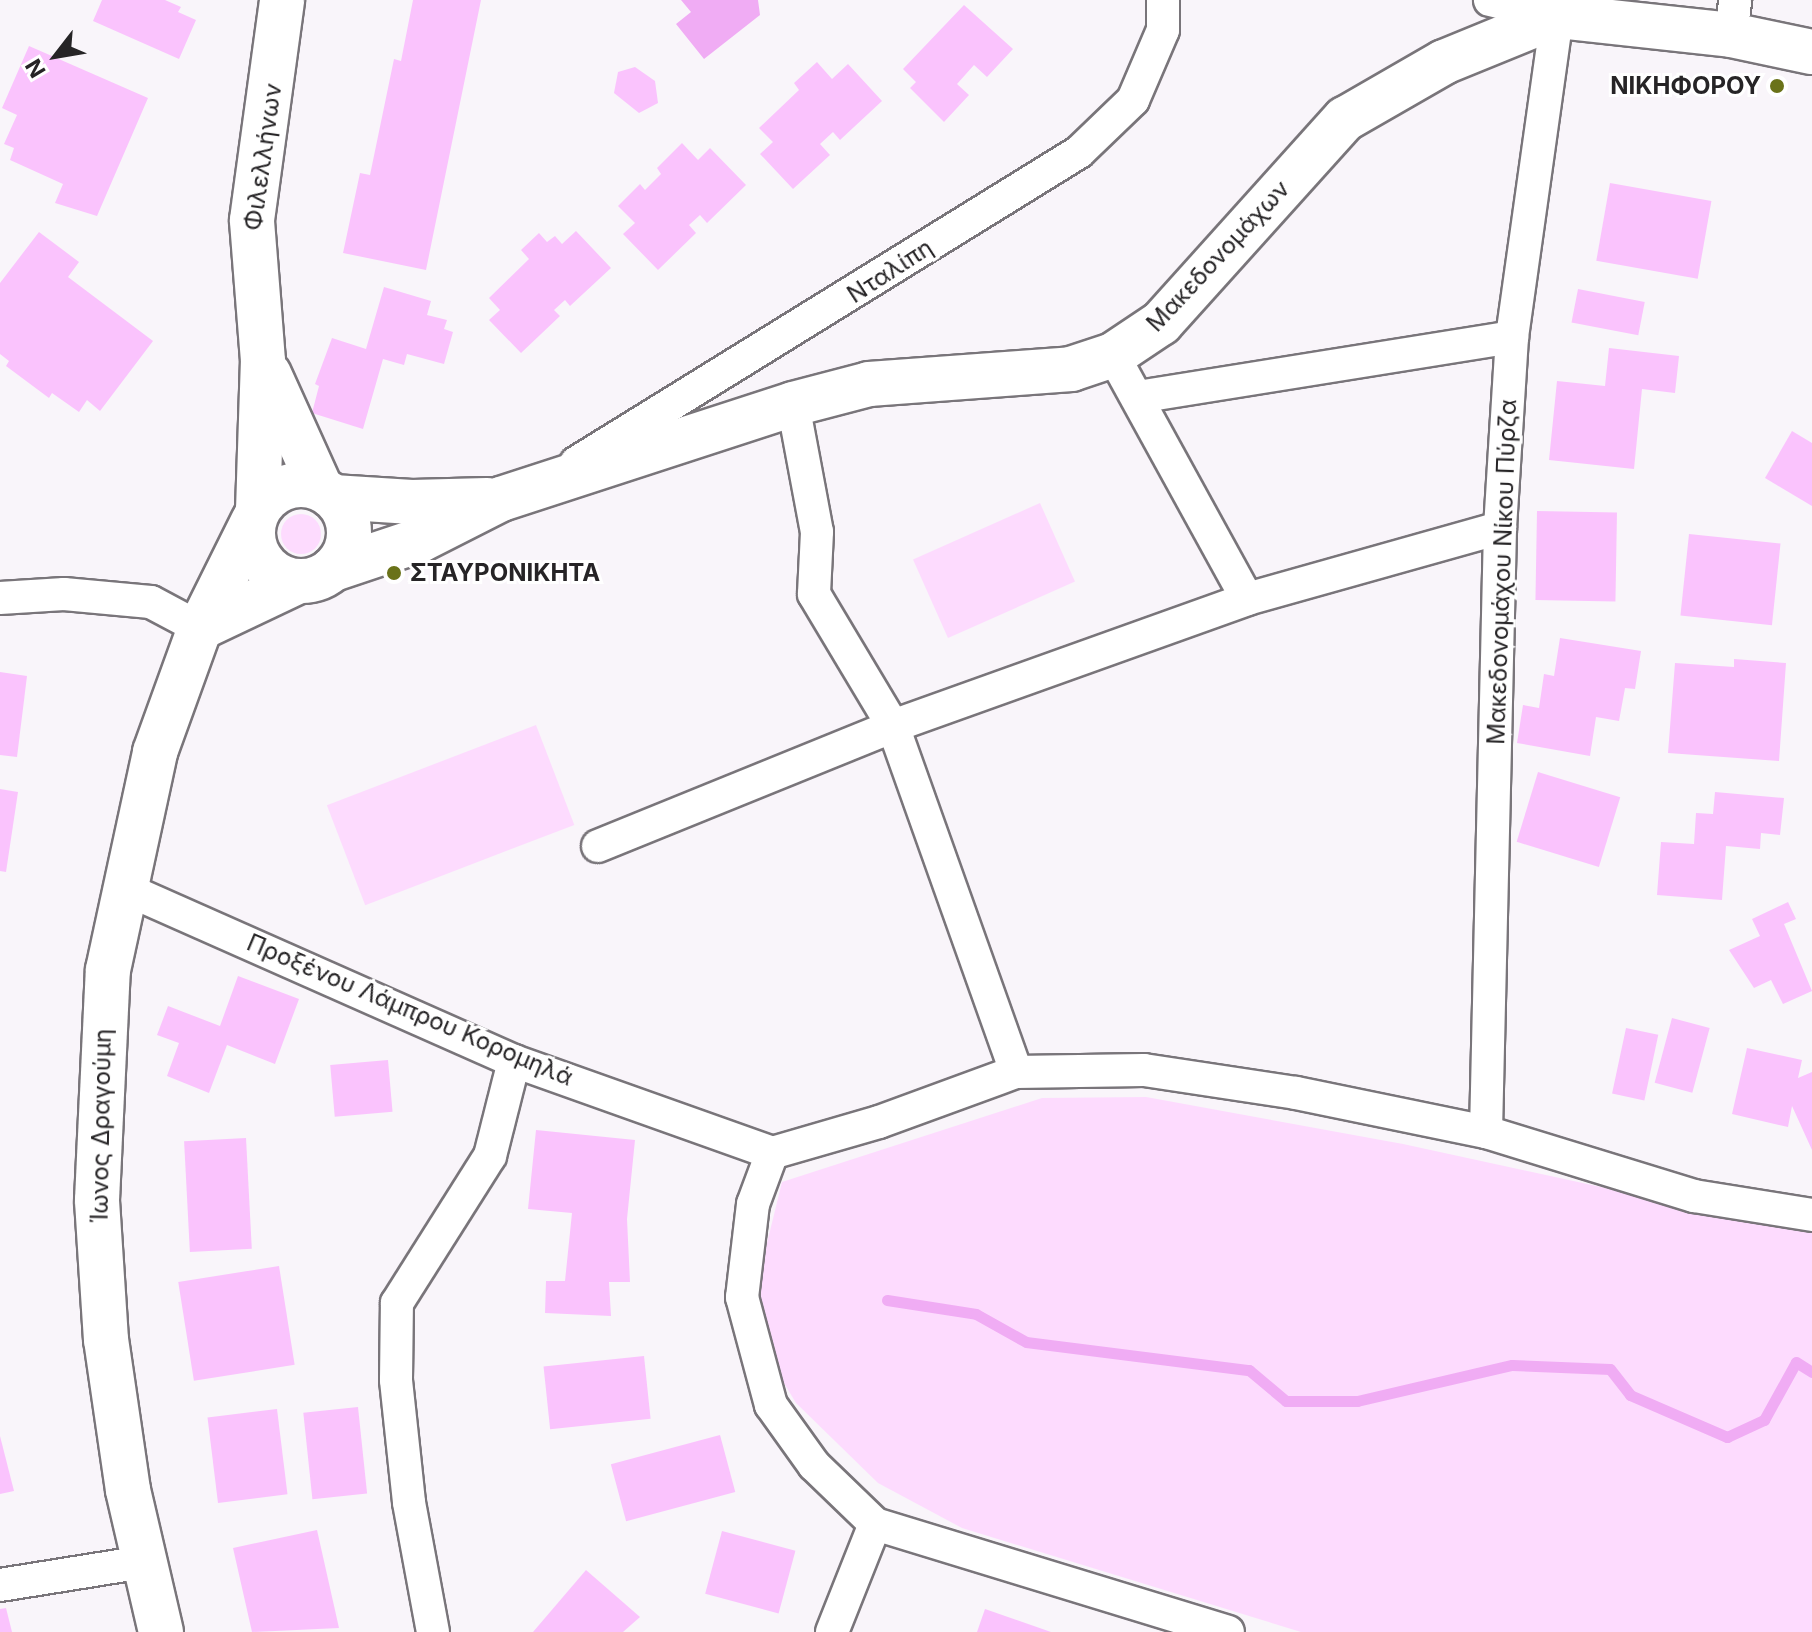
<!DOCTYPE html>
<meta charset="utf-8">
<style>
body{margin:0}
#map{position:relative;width:1812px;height:1632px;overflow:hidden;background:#f9f5fa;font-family:Inter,sans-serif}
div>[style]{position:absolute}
.green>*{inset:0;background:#fddbfe;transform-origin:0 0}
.round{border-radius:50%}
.water>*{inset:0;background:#f0acf4}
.stream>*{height:11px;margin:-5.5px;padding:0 5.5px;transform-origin:5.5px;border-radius:5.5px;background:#f0acf4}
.building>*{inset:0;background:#fac3fd;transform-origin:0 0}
.roads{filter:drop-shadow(2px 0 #79757a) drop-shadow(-2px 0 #79757a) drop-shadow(0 2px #79757a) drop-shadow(0 -2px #79757a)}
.street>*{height:32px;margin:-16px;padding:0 16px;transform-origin:16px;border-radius:16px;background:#fff}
.secondary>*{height:44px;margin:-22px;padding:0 22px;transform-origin:22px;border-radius:22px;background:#fff}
.secondary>.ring{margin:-22px;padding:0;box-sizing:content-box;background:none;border:44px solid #fff;border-radius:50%}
.dots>*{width:22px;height:22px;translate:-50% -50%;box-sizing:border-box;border:4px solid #fff;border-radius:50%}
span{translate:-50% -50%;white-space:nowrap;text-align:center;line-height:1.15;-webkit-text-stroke:6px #fff;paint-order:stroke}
.poi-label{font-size:24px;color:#262426;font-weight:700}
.right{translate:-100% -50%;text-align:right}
.left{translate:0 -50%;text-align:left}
.street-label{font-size:24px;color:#262426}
.north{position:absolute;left:16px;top:16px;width:80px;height:80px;-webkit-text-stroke:6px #fff;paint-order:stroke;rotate:239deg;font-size:22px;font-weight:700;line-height:32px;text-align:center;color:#262426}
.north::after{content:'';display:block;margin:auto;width:28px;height:36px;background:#262426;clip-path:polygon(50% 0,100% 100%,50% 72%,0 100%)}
</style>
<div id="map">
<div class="green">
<i style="left:1040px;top:503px;width:86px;height:139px;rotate:66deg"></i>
<i class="round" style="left:281px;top:514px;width:40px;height:40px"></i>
<i style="left:536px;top:725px;width:107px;height:224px;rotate:69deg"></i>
<i style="clip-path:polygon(1146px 1097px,1403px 1144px,1812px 1233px,1812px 1632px,1301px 1632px,962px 1528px,878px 1483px,796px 1403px,764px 1350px,756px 1288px,782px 1182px,1042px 1098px)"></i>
</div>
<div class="water">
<i style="clip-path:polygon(681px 0,758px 0,760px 15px,704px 59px,676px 24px,691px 12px)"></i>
</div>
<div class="stream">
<i style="left:887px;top:1300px;width:90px;rotate:8.9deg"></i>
<i style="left:976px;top:1314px;width:57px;rotate:29.2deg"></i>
<i style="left:1026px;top:1342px;width:225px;rotate:7.2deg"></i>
<i style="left:1249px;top:1370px;width:48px;rotate:40deg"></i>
<i style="left:1286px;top:1401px;width:71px"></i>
<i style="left:1357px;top:1401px;width:159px;rotate:-13.1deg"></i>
<i style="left:1512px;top:1365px;width:98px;rotate:2.3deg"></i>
<i style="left:1610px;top:1369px;width:33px;rotate:52deg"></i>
<i style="left:1630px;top:1395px;width:106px;rotate:23.4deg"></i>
<i style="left:1727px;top:1437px;width:41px;rotate:-24.7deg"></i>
<i style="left:1764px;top:1420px;width:66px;rotate:-61.1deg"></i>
<i style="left:1796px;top:1362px;width:19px;rotate:32deg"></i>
</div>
<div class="building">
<i style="clip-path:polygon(102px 0,165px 0,181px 7px,178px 12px,196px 20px,179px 59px,93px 21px)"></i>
<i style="clip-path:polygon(413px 0,481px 0,426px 270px,343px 253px,360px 173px,370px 175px,394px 59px,401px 61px)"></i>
<i style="clip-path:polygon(964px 5px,1013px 49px,987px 77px,974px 65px,957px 84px,969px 95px,944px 122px,910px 88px,916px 82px,903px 69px)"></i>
<i style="clip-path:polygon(29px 46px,148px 98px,97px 216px,55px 203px,63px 184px,10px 160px,14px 148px,4px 144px,17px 115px,2px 108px)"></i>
<i style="clip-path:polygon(817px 62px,832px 79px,848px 64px,882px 101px,840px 140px,833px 132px,820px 144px,830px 155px,793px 189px,760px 154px,773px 142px,759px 128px,799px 90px,794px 83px)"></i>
<i style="clip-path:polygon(635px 67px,655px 81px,658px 103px,639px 113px,614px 93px,618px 72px)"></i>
<i style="clip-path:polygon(682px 143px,698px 160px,710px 148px,746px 185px,707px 223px,700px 215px,689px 225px,696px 233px,658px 270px,623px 234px,635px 223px,618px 206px,640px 184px,645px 190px,661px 174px,657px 168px)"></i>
<i style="left:1610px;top:183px;width:103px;height:79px;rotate:10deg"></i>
<i style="clip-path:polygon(576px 231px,611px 268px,570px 306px,565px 300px,554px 310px,560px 316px,521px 353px,489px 320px,500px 310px,489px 298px,529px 259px,521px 250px,539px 233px,547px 242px,555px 236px,562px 244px)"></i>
<i style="clip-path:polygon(39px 232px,79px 262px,68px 277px,153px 341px,100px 411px,87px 400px,79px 412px,52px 393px,49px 398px,6px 366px,9px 361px,0 354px,0 283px)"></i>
<i style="clip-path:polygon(384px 287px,431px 301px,427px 315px,447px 320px,444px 329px,453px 332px,444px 364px,407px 354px,404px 365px,383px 359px,363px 429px,312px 413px,319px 386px,315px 384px,332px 338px,366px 349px)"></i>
<i style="left:1578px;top:289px;width:68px;height:34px;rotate:11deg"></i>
<i style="clip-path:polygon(1609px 348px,1679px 356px,1675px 393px,1642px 389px,1634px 469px,1549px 460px,1557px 381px,1605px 386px)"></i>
<i style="clip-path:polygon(1792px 431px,1812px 443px,1812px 506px,1765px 478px)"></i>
<i style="left:1537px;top:511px;width:80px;height:89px;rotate:1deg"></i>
<i style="left:1689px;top:534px;width:92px;height:82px;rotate:6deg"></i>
<i style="clip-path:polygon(1560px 638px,1641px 651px,1635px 689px,1625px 688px,1619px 721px,1596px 717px,1590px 756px,1517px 743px,1523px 705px,1539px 708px,1544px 674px,1554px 676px)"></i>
<i style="clip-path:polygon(1734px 659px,1786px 663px,1779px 761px,1668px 753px,1675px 663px,1734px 667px)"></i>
<i style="clip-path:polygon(0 672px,27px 676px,17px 757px,0 755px)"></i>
<i style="left:1538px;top:772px;width:86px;height:73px;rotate:17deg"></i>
<i style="clip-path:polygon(0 789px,18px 792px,6px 872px,0 871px)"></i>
<i style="clip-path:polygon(1715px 792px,1784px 798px,1780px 835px,1761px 833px,1760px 849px,1726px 846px,1722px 900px,1657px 895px,1661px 842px,1694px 844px,1696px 813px,1713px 814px)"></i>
<i style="clip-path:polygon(1788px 902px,1796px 919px,1784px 924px,1812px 991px,1783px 1004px,1771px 980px,1754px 988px,1729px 950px,1760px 936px,1752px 919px)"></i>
<i style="clip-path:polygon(238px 976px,299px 999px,275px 1064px,227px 1045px,209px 1093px,167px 1076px,179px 1043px,157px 1035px,168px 1006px,220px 1026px)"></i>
<i style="left:1672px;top:1018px;width:39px;height:67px;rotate:15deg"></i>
<i style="left:1626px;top:1028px;width:33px;height:67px;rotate:12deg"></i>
<i style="clip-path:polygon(1747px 1048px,1802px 1060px,1798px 1078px,1812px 1072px,1812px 1150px,1792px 1106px,1788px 1127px,1732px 1114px)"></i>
<i style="left:388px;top:1060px;width:52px;height:58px;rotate:85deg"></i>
<i style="clip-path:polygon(536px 1130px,635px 1140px,627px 1219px,630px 1282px,609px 1282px,611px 1316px,545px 1313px,546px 1281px,565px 1281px,572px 1213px,528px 1209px)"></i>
<i style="left:246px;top:1138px;width:111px;height:62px;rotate:87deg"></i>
<i style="left:279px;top:1266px;width:100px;height:102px;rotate:81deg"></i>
<i style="left:644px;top:1356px;width:63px;height:101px;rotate:84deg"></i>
<i style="left:358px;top:1407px;width:87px;height:55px;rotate:84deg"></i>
<i style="left:277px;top:1409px;width:86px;height:70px;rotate:83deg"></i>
<i style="left:720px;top:1435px;width:59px;height:113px;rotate:75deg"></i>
<i style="clip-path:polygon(0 1436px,14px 1491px,0 1494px)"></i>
<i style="clip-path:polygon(317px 1530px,339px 1628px,252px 1632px,233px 1548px)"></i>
<i style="left:722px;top:1531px;width:76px;height:65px;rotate:15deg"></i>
<i style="clip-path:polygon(586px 1570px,640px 1617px,623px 1632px,533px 1632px)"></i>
<i style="clip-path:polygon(6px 1608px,12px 1632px,0 1632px,0 1609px)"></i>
<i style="clip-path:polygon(985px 1609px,1051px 1632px,977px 1632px)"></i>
</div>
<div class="roads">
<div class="street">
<i style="left:1731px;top:35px;width:35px;rotate:-83deg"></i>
<i style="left:1113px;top:355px;width:278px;rotate:61.2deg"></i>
<i style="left:1138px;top:397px;width:379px;rotate:-9.1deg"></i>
<i style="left:793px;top:404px;width:130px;rotate:79.4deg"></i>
<i style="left:817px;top:532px;width:62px;rotate:92.8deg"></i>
<i style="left:814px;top:594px;width:154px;rotate:59.1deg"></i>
<i style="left:893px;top:726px;width:367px;rotate:70.4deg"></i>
<i style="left:576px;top:463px;width:591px;rotate:-31.73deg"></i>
<i style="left:1079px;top:152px;width:75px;rotate:-43.9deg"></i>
<i style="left:1133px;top:100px;width:76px;rotate:-66.8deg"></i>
<i style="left:1163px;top:30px;width:30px;rotate:-90deg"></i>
<i style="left:0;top:598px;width:64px;rotate:-3.6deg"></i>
<i style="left:64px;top:594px;width:87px;rotate:5.3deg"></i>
<i style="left:151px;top:602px;width:55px;rotate:28deg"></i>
<i style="left:598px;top:846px;width:318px;rotate:-22.1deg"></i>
<i style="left:893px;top:726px;width:376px;rotate:-19.7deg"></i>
<i style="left:1247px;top:599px;width:263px;rotate:-15.7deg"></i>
<i style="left:126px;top:889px;width:424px;rotate:23.9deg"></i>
<i style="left:514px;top:1061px;width:274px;rotate:19.6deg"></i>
<i style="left:772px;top:1153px;width:111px;rotate:-16.2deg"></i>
<i style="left:879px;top:1122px;width:146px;rotate:-20.1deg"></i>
<i style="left:1016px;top:1072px;width:128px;rotate:-0.9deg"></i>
<i style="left:1144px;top:1070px;width:154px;rotate:8.6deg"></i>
<i style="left:1296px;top:1093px;width:194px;rotate:11.6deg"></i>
<i style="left:1486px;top:1132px;width:218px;rotate:17.1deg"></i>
<i style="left:1694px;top:1196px;width:120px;rotate:9.1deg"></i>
<i style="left:1486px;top:1132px;width:604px;rotate:-88.67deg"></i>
<i style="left:1500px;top:528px;width:191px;rotate:-86.4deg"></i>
<i style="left:1512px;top:337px;width:324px;rotate:-82deg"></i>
<i style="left:1557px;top:16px;width:69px;rotate:-166.6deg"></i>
<i style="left:772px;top:1153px;width:54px;rotate:110.4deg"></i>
<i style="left:753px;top:1204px;width:94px;rotate:96.7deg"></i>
<i style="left:742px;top:1297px;width:112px;rotate:75deg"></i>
<i style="left:771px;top:1405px;width:74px;rotate:54.4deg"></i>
<i style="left:814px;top:1465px;width:85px;rotate:44deg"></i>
<i style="left:875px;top:1524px;width:369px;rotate:17deg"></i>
<i style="left:0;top:1585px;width:145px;rotate:-9.1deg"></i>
<i style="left:433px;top:1632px;width:132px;rotate:-100.5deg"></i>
<i style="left:409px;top:1502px;width:123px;rotate:-96.1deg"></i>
<i style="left:396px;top:1380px;width:77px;rotate:-89.3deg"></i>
<i style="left:397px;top:1303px;width:174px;rotate:-57.7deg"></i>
<i style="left:490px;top:1156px;width:98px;rotate:-75.8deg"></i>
<i style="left:832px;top:1632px;width:116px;rotate:-68.3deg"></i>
</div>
<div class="secondary">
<i style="left:269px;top:374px;width:126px;rotate:65.7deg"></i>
<i class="ring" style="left:253px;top:485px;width:52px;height:52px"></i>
<i style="left:333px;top:497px;width:79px;rotate:3.6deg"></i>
<i style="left:412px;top:502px;width:75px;rotate:-1.5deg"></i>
<i style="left:258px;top:510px;width:149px;rotate:-88.1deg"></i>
<i style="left:263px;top:361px;width:141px;rotate:-94.5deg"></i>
<i style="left:252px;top:220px;width:222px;rotate:-82.2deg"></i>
<i style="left:333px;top:569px;width:92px;rotate:-18.4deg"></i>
<i style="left:420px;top:540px;width:91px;rotate:-26.8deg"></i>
<i style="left:501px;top:499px;width:307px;rotate:-18deg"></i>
<i style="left:793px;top:404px;width:79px;rotate:-14.7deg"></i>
<i style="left:869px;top:384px;width:203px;rotate:-4.2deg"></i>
<i style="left:1071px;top:369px;width:44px;rotate:-18.4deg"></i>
<i style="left:1113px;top:355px;width:58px;rotate:-33.7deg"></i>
<i style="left:1161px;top:323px;width:275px;rotate:-48deg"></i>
<i style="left:1345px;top:119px;width:114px;rotate:-29.9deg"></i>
<i style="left:1444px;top:62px;width:122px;rotate:-22.2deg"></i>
<i style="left:1557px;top:16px;width:175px;rotate:6.2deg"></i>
<i style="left:1731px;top:35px;width:83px;rotate:11.9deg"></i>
<i style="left:200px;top:628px;width:107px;rotate:-25.4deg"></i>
<i style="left:161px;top:1632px;width:146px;rotate:-103.1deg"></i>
<i style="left:128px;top:1490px;width:152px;rotate:-98.3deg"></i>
<i style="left:106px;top:1340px;width:140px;rotate:-93.7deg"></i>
<i style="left:97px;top:1200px;width:230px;rotate:-87.3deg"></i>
<i style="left:108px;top:970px;width:223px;rotate:-77.8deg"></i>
<i style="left:155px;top:752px;width:132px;rotate:-70.1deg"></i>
<i style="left:200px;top:628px;width:119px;rotate:-63.6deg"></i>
</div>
</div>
<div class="dots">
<i style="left:1777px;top:86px;background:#6a7219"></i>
<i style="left:394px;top:573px;background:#6a7219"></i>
</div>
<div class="poi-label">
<span class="right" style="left:1761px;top:86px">ΝΙΚΗΦΟΡΟΥ</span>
<span class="left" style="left:410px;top:573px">ΣΤΑΥΡΟΝΙΚΗΤΑ</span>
</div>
<div class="street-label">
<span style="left:263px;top:157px;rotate:-82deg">Φιλελλήνων</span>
<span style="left:1218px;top:256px;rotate:-47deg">Μακεδονομάχων</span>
<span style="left:890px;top:271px;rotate:-33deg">Νταλίπη</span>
<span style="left:1502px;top:572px;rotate:-88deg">Μακεδονομάχου Νίκου Πύρζα</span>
<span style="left:410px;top:1010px;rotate:23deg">Προξένου Λάμπρου Κορομηλά</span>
<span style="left:101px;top:1126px;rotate:-89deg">Ίωνος Δραγούμη</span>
</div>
<div class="north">N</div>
</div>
